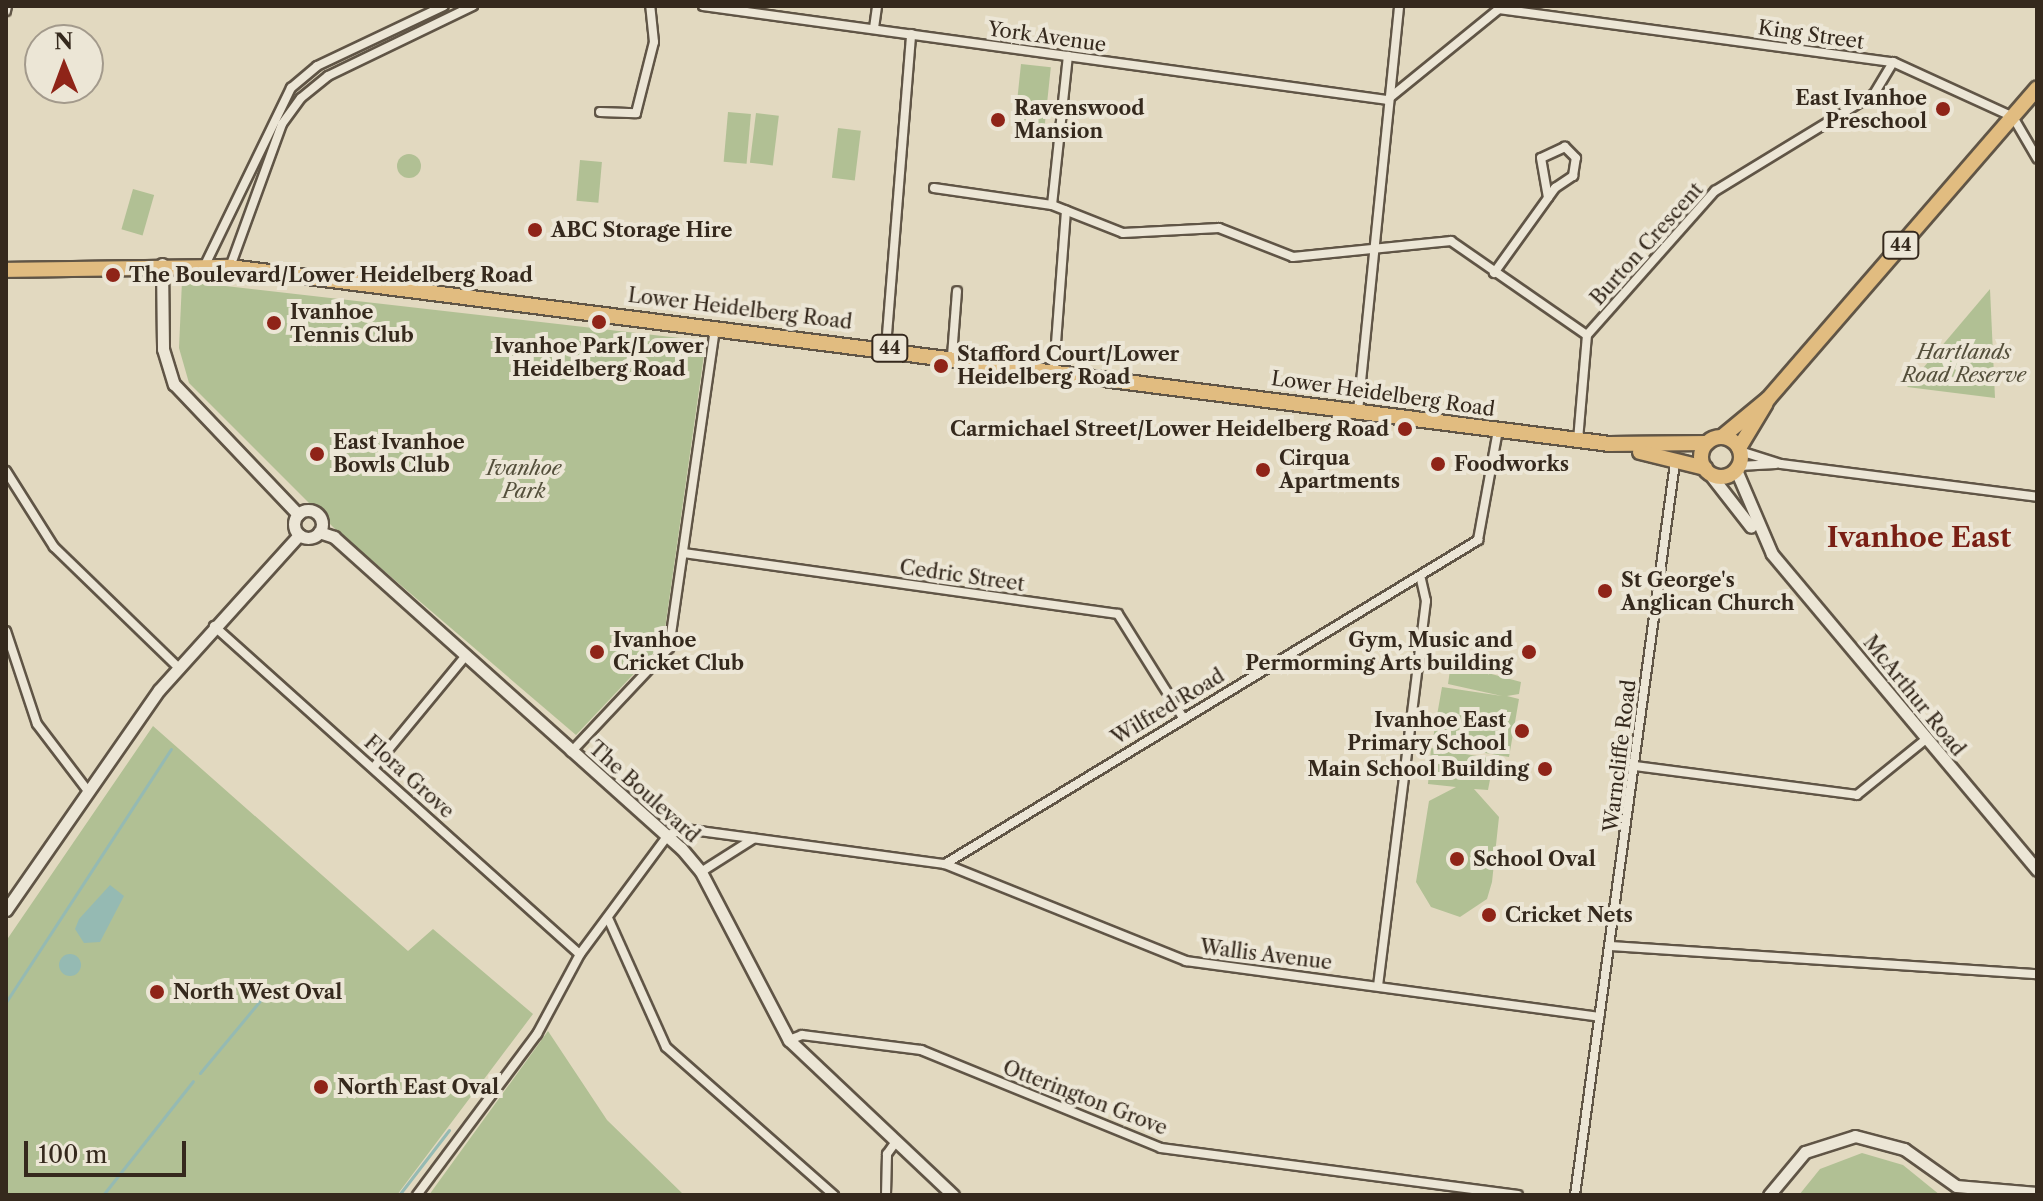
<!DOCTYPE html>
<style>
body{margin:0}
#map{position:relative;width:2043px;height:1201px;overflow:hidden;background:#e2d9c0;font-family:"Libre Caslon Text",serif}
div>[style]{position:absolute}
.green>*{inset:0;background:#b1c094;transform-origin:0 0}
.round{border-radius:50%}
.water>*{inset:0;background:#95bab3}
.stream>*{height:3px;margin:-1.5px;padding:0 1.5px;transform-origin:1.5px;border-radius:1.5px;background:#95bab3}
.roads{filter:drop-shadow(2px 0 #605546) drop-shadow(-2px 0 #605546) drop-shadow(0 2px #605546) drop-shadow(0 -2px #605546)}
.minor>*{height:8px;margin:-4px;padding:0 4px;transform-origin:4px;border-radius:4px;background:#ece6d6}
.tertiary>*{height:11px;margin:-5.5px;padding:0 5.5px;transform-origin:5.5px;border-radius:5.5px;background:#ece6d6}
.tertiary>.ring{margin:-5.5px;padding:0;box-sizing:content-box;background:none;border:11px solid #ece6d6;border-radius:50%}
.primary>*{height:14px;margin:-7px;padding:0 7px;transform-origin:7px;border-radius:7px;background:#e1bc80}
.primary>.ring{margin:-7px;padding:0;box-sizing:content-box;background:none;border:14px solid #e1bc80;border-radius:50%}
.dots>*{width:22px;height:22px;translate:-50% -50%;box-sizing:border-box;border:4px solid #ece6d6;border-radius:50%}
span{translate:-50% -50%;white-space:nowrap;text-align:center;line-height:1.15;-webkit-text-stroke:8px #ece6d6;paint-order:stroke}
.shield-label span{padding:2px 6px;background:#ece6d6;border:2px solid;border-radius:6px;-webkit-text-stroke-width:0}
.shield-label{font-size:18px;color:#35291d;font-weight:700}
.street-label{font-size:20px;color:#35291d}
.poi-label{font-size:20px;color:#35291d;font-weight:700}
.right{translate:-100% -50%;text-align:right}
.left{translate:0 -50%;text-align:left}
.park-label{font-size:20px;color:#544f3b;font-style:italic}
.district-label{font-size:28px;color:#7a1f14;font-weight:700}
.frame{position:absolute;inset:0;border:8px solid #35291d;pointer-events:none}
.north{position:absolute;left:24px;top:24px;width:80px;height:80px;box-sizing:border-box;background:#ece6d6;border:2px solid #a39a8c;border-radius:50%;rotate:359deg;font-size:22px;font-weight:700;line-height:32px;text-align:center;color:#35291d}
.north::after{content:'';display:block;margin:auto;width:28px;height:36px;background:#8f2418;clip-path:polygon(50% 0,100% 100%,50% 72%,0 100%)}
.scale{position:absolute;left:24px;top:1141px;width:162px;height:36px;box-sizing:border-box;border:4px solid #35291d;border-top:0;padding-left:10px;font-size:24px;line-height:28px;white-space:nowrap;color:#35291d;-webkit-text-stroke:6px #ece6d6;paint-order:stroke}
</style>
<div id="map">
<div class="green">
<i style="left:1021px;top:64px;width:30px;height:58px;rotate:6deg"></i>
<i style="left:728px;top:112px;width:23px;height:50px;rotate:5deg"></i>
<i style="left:756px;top:113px;width:23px;height:50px;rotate:7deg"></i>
<i style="left:838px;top:128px;width:23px;height:50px;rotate:7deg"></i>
<i class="round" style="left:397px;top:154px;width:24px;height:24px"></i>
<i style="left:580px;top:160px;width:22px;height:41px;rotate:5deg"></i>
<i style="left:133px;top:189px;width:22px;height:42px;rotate:16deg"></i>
<i style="clip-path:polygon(182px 281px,706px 341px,663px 643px,576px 735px,335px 529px,189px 383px,179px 348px)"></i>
<i style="clip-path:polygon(1990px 289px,1995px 398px,1907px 387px)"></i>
<i style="clip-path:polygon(1451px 663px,1521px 682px,1519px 694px,1507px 696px,1519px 699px,1509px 757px,1432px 744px,1442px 687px,1502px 696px,1448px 684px)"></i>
<i style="clip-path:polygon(153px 726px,408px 951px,433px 929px,533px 1014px,397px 1195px,6px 1195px,6px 941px)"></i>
<i style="clip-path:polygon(1431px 748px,1494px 759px,1488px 790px,1474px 789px,1499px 817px,1492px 882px,1487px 899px,1460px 917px,1431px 907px,1416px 882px,1429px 801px,1456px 787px,1428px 784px)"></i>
<i style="clip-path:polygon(548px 1031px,607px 1120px,684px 1195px,429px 1195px)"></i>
<i style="clip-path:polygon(1862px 1153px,1903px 1165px,1940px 1195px,1799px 1195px,1820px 1169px)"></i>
</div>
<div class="water">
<i style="clip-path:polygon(110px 885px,124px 896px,100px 942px,84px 943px,75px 929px,79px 919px)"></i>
<i class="round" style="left:59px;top:954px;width:22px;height:22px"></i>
</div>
<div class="stream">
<i style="left:6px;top:1002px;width:302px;rotate:-56.9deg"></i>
<i style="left:200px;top:1073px;width:108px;rotate:-50.3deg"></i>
<i style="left:103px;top:1195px;width:145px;rotate:-51.7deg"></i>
<i style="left:399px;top:1195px;width:82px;rotate:-52.4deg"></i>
</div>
<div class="roads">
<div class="minor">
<i style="left:703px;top:6px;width:690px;rotate:7.82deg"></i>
<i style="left:1387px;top:100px;width:144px;rotate:-39.1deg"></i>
<i style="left:1499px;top:9px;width:398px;rotate:7.7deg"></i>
<i style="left:1893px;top:62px;width:132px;rotate:24.6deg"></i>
<i style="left:2013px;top:117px;width:48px;rotate:59.7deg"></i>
<i style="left:6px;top:11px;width:5px;rotate:-79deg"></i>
<i style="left:874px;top:28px;width:22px;rotate:-82deg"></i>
<i style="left:600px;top:112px;width:36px;rotate:2deg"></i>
<i style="left:636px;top:113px;width:73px;rotate:-75.8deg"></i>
<i style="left:654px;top:42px;width:36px;rotate:-96deg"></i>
<i style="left:934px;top:188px;width:119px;rotate:8.2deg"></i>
<i style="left:1052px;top:205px;width:76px;rotate:21.5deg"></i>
<i style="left:1123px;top:233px;width:96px;rotate:-3deg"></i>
<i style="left:1219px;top:228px;width:79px;rotate:21.4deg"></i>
<i style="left:1293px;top:257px;width:159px;rotate:-5.8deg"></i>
<i style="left:1451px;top:241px;width:165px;rotate:34.7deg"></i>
<i style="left:1052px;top:205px;width:150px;rotate:-83.9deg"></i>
<i style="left:205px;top:265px;width:197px;rotate:-64.1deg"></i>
<i style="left:291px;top:88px;width:34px;rotate:-40deg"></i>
<i style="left:317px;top:66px;width:140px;rotate:-25.3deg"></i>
<i style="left:230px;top:267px;width:152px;rotate:-70deg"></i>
<i style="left:282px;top:124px;width:32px;rotate:-54deg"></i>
<i style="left:301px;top:98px;width:35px;rotate:-39deg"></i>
<i style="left:328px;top:76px;width:161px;rotate:-25.8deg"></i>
<i style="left:1494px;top:273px;width:105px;rotate:-54.3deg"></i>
<i style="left:1555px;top:188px;width:22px;rotate:-34deg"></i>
<i style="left:1573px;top:176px;width:18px;rotate:-81deg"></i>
<i style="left:1576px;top:158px;width:16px;rotate:-135deg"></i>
<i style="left:1565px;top:147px;width:26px;rotate:155deg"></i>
<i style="left:1541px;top:158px;width:40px;rotate:80deg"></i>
<i style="left:886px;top:347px;width:314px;rotate:-85.4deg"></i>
<i style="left:952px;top:356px;width:65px;rotate:-85.6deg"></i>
<i style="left:1054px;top:370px;width:160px;rotate:-85.7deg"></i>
<i style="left:1358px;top:411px;width:407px;rotate:-84.2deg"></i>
<i style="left:1578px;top:440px;width:105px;rotate:-85.1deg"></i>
<i style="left:1587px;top:335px;width:193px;rotate:-48.4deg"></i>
<i style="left:1715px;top:191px;width:186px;rotate:-31.4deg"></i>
<i style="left:1874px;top:94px;width:37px;rotate:-59deg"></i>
<i style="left:1740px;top:451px;width:43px;rotate:17.6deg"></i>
<i style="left:1781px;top:464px;width:258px;rotate:7.3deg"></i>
<i style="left:1739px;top:466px;width:37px;rotate:-3deg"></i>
<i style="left:6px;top:471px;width:90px;rotate:57.7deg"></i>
<i style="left:54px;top:547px;width:173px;rotate:44.1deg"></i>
<i style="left:684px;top:553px;width:438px;rotate:8deg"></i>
<i style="left:1118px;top:614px;width:120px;rotate:57.9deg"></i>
<i style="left:214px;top:626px;width:491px;rotate:41.9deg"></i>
<i style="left:6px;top:631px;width:98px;rotate:71.6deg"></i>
<i style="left:37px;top:724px;width:84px;rotate:52.7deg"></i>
<i style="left:571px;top:752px;width:143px;rotate:-46.7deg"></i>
<i style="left:669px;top:648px;width:324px;rotate:-81.8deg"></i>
<i style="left:1635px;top:766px;width:224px;rotate:7.4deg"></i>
<i style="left:1857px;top:795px;width:87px;rotate:-39deg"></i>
<i style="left:374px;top:767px;width:141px;rotate:-50.5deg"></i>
<i style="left:945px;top:864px;width:260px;rotate:21.9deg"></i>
<i style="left:1186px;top:961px;width:417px;rotate:7.7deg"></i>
<i style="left:701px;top:872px;width:62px;rotate:-32.4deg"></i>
<i style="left:608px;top:918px;width:141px;rotate:65.8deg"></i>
<i style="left:666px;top:1047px;width:224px;rotate:41.4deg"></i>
<i style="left:1611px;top:946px;width:427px;rotate:3.8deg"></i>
<i style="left:1378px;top:986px;width:388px;rotate:-82.9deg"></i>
<i style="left:1426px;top:601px;width:26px;rotate:-103deg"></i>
<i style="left:789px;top:1040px;width:14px;rotate:-21deg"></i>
<i style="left:802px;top:1035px;width:120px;rotate:7.2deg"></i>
<i style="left:921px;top:1050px;width:259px;rotate:22.2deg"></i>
<i style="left:1161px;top:1148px;width:360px;rotate:7.5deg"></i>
<i style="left:417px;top:1195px;width:201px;rotate:-53.3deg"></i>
<i style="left:537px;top:1034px;width:91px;rotate:-61.7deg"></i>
<i style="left:580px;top:954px;width:148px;rotate:-53.5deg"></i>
<i style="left:668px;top:835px;width:18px;rotate:-19deg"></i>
<i style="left:685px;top:829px;width:262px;rotate:7.7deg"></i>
<i style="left:945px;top:864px;width:624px;rotate:-31.29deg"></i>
<i style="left:1478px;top:540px;width:112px;rotate:-79.7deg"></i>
<i style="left:886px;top:1195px;width:41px;rotate:-88.6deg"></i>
<i style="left:887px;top:1154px;width:14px;rotate:-54deg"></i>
<i style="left:1575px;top:1195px;width:739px;rotate:-82.22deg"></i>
</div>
<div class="tertiary">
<i style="left:162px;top:264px;width:85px;rotate:89.3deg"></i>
<i style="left:163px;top:349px;width:37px;rotate:73deg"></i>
<i style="left:174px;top:384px;width:180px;rotate:46.4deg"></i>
<i style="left:1736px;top:470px;width:91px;rotate:66.8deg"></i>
<i style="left:1772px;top:554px;width:412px;rotate:50deg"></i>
<i style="left:1709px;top:473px;width:68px;rotate:52.1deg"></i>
<i class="ring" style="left:294px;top:510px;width:17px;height:17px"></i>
<i style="left:319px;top:532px;width:16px;rotate:18deg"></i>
<i style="left:334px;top:537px;width:466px;rotate:41.9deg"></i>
<i style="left:681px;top:848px;width:31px;rotate:50deg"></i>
<i style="left:701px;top:872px;width:190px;rotate:62.4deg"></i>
<i style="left:789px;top:1040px;width:226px;rotate:43.4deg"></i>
<i style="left:6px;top:910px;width:268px;rotate:-55.2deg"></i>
<i style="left:159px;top:690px;width:209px;rotate:-47.9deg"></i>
<i style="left:1769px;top:1195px;width:56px;rotate:-50.1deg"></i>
<i style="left:1805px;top:1152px;width:52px;rotate:-17.7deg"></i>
<i style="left:1855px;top:1136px;width:51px;rotate:14.9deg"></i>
<i style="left:1904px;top:1149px;width:64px;rotate:35.4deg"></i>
<i style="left:1956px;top:1186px;width:81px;rotate:4.9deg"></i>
</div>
<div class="primary">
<i style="left:6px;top:270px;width:224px;rotate:-0.8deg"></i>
<i style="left:230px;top:267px;width:1390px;rotate:7.31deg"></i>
<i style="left:1609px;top:444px;width:98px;rotate:-0.6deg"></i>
<i style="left:1722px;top:437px;width:60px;rotate:-39.6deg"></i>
<i style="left:1768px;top:399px;width:411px;rotate:-49.1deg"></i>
<i class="ring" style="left:1701px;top:437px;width:26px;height:26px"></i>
<i style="left:1739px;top:448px;width:52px;rotate:-59deg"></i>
<i style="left:1640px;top:452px;width:67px;rotate:13.8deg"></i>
</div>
</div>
<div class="dots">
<i style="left:1943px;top:109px;background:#8f2418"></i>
<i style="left:998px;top:120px;background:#8f2418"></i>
<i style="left:535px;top:230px;background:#8f2418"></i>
<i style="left:113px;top:275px;background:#8f2418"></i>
<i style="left:599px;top:322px;background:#8f2418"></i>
<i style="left:274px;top:323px;background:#8f2418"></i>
<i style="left:941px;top:366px;background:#8f2418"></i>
<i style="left:1405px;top:429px;background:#8f2418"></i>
<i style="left:317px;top:454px;background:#8f2418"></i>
<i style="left:1438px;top:464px;background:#8f2418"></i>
<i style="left:1263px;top:470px;background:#8f2418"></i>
<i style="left:1605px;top:591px;background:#8f2418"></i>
<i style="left:597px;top:652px;background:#8f2418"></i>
<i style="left:1529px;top:652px;background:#8f2418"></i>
<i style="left:1522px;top:731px;background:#8f2418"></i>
<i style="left:1545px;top:769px;background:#8f2418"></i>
<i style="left:1457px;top:859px;background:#8f2418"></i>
<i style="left:1489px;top:915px;background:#8f2418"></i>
<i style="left:157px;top:992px;background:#8f2418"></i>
<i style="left:321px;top:1087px;background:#8f2418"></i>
</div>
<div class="shield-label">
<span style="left:1901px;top:245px">44</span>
<span style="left:890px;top:348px">44</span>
</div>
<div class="street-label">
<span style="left:1811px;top:35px;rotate:8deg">King Street</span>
<span style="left:1047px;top:37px;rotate:8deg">York Avenue</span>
<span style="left:1647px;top:244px;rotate:-48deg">Burton Crescent</span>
<span style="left:740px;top:309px;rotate:7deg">Lower Heidelberg Road</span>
<span style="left:1383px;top:394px;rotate:8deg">Lower Heidelberg Road</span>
<span style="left:962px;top:576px;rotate:8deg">Cedric Street</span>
<span style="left:1914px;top:696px;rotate:51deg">McArthur Road</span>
<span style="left:1168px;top:707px;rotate:-31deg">Wilfred Road</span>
<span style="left:1620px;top:756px;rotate:-83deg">Warncliffe Road</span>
<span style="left:409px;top:777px;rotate:42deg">Flora Grove</span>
<span style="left:644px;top:792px;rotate:42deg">The Boulevard</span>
<span style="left:1266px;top:955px;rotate:7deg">Wallis Avenue</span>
<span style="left:1085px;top:1098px;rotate:21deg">Otterington Grove</span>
</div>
<div class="poi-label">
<span class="right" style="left:1927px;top:110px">East Ivanhoe<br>Preschool</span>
<span class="left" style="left:1014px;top:120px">Ravenswood<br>Mansion</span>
<span class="left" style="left:551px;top:230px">ABC Storage Hire</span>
<span class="left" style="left:129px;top:275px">The Boulevard/Lower Heidelberg Road</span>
<span class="left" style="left:290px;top:324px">Ivanhoe<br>Tennis Club</span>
<span style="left:599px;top:358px">Ivanhoe Park/Lower<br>Heidelberg Road</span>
<span class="left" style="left:957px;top:366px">Stafford Court/Lower<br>Heidelberg Road</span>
<span class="right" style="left:1389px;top:429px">Carmichael Street/Lower Heidelberg Road</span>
<span class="left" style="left:333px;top:454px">East Ivanhoe<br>Bowls Club</span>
<span class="left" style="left:1279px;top:470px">Cirqua<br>Apartments</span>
<span class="left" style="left:1454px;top:464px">Foodworks</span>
<span class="left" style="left:1621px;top:592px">St George's<br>Anglican Church</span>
<span class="left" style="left:613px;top:652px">Ivanhoe<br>Cricket Club</span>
<span class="right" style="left:1513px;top:652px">Gym, Music and<br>Permorming Arts building</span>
<span class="right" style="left:1506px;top:732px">Ivanhoe East<br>Primary School</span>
<span class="right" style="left:1529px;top:769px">Main School Building</span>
<span class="left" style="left:1473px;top:859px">School Oval</span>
<span class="left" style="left:1505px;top:915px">Cricket Nets</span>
<span class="left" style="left:173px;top:992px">North West Oval</span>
<span class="left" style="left:337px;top:1087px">North East Oval</span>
</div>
<div class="park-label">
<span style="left:1964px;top:364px">Hartlands<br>Road Reserve</span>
<span style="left:524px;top:480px">Ivanhoe<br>Park</span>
</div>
<div class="district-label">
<span style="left:1919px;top:537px">Ivanhoe East</span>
</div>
<div class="frame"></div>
<div class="north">N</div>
<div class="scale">100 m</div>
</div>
